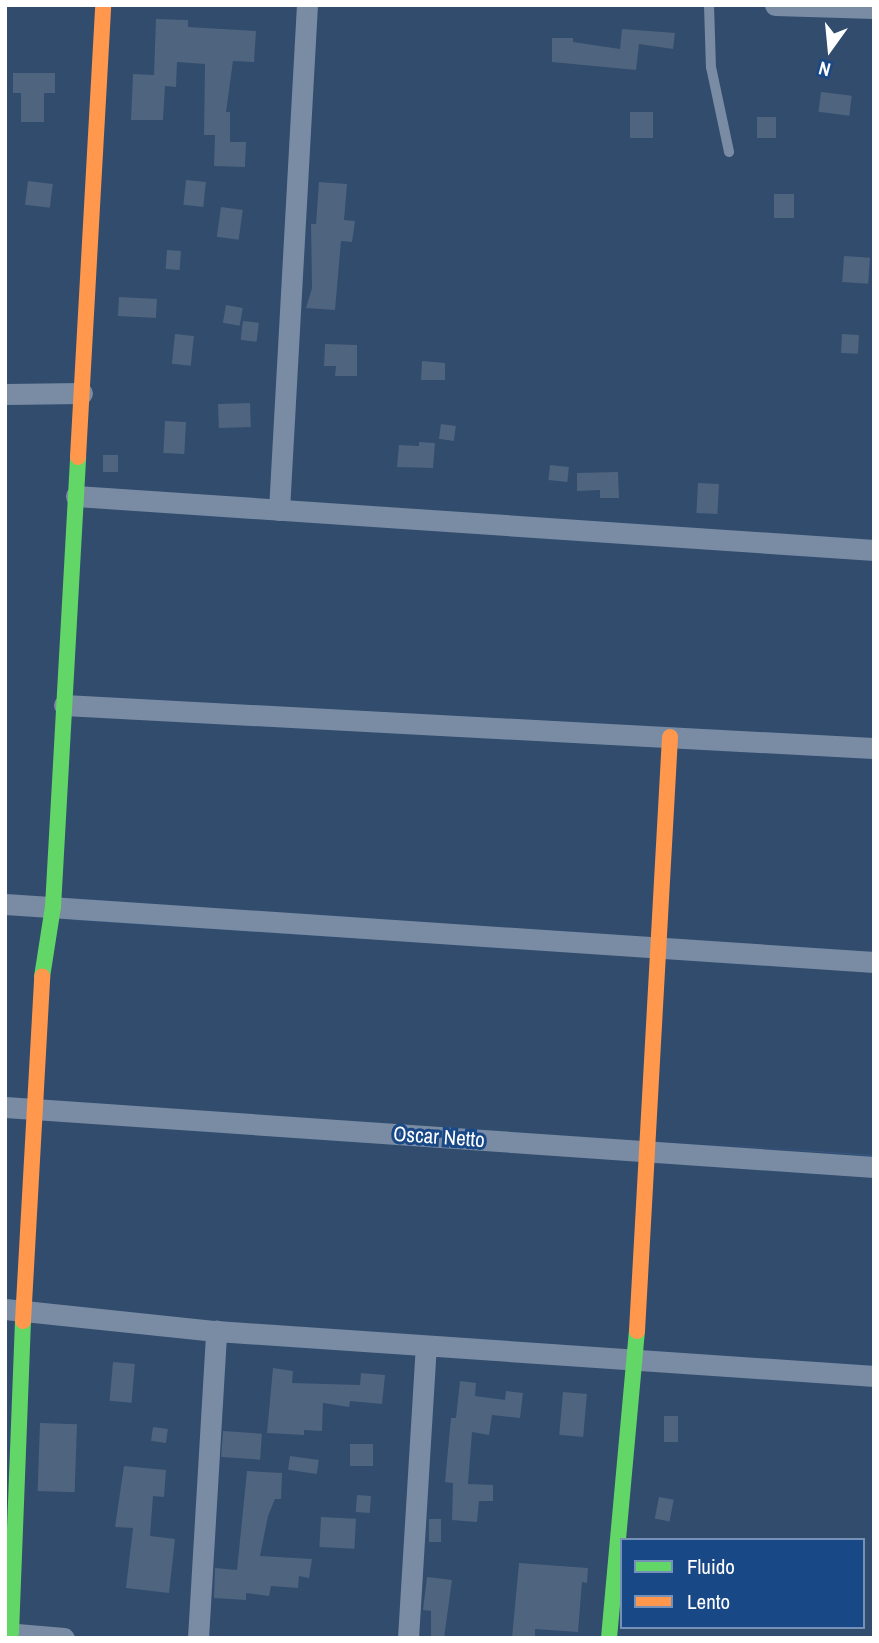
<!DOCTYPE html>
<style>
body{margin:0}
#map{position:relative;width:879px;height:1643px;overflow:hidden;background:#324c6e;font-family:"Archivo Narrow",sans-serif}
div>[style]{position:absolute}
.water>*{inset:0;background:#385b87}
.building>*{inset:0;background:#4f647e;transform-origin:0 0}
.lane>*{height:10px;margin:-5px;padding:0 5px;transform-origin:5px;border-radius:5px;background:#798ca4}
.street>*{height:21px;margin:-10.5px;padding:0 10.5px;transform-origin:10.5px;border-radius:10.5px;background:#798ca4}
.fast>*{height:16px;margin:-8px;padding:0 8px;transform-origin:8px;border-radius:8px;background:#63d668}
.slow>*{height:16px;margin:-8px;padding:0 8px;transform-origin:8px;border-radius:8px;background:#ff974d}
span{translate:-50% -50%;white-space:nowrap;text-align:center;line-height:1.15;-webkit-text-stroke:6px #194887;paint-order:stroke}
.street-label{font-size:21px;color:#fff}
.frame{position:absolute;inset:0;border:7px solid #fff;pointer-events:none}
.legend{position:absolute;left:620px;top:1538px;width:245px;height:91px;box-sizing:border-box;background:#194887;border:2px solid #7591b7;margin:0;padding:9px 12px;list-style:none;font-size:21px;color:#fff}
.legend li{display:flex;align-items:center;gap:14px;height:35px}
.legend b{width:35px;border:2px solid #7591b7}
.north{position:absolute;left:795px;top:14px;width:70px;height:70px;-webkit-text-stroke:5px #194887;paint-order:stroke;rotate:195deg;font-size:19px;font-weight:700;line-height:28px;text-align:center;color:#fff}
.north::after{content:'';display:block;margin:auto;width:24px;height:32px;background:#fff;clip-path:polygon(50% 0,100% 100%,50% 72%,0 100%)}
</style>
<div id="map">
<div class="water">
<i style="clip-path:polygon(73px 918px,648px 957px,73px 920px)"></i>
<i style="clip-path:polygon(668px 1141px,874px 1155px,874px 1156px)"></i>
</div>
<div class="building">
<i style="clip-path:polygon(156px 19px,188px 20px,188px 27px,256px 31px,254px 62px,233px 61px,226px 112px,230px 112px,230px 142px,246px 142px,245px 167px,214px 166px,215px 135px,204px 135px,205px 64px,177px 62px,176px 87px,165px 86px,163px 120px,131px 120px,133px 74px,154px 75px)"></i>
<i style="clip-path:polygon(622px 29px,675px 33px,673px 49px,639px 44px,636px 70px,552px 62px,552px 38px,573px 38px,573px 42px,620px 49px)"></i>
<i style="clip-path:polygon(13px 73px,55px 73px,55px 93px,44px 93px,44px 122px,21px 122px,21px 93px,13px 93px)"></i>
<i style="left:821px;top:92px;width:31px;height:20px;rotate:7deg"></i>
<i style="left:630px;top:112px;width:23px;height:26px"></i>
<i style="left:757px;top:117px;width:19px;height:21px"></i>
<i style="left:186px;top:180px;width:20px;height:25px;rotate:6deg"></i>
<i style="left:28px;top:181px;width:25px;height:24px;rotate:7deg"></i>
<i style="clip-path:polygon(319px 182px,347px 184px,344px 220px,355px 221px,352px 242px,341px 241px,335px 310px,306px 308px,312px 288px,311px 224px,316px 224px)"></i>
<i style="left:774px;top:194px;width:20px;height:24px"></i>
<i style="left:221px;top:207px;width:22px;height:30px;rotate:8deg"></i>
<i style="left:167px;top:250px;width:14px;height:19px;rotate:4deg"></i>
<i style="left:844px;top:256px;width:26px;height:26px;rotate:4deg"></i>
<i style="left:119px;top:297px;width:38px;height:19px;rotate:3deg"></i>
<i style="left:226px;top:305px;width:17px;height:18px;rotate:10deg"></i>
<i style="left:243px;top:321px;width:16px;height:19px;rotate:7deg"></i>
<i style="left:175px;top:334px;width:19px;height:30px;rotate:6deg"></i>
<i style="left:842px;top:334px;width:17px;height:19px;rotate:3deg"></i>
<i style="clip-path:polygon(325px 344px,357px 345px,357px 376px,335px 376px,336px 366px,324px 366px)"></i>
<i style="clip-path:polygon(422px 361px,445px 363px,445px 380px,421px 380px)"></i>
<i style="left:250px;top:403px;width:24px;height:32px;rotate:88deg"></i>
<i style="left:165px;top:421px;width:21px;height:32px;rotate:3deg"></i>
<i style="left:441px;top:424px;width:15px;height:15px;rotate:8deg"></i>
<i style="clip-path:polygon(419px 442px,435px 443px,433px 468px,397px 467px,399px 445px,419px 446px)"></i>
<i style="left:103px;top:455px;width:15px;height:17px"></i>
<i style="left:550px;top:465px;width:19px;height:15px;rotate:6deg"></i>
<i style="clip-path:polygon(618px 472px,619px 498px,600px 498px,600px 490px,577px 491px,577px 473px)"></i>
<i style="left:698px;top:483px;width:21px;height:30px;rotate:3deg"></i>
<i style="left:113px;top:1362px;width:22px;height:39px;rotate:5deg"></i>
<i style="clip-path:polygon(273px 1368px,293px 1371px,292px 1383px,360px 1385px,361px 1373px,385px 1375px,382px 1404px,350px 1401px,349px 1407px,323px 1403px,322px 1431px,304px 1430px,304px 1435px,267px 1433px)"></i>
<i style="clip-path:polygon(460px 1381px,476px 1383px,475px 1396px,505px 1400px,506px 1391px,523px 1393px,520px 1418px,492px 1415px,489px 1435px,472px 1432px,468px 1484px,493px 1485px,493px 1501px,479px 1501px,477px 1522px,452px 1520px,453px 1483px,445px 1482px,451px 1418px,456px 1418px)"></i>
<i style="left:563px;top:1392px;width:24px;height:43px;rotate:5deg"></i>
<i style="left:664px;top:1416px;width:14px;height:26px"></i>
<i style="left:40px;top:1423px;width:37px;height:68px;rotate:2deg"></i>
<i style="left:153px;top:1427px;width:15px;height:14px;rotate:8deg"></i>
<i style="left:223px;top:1431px;width:39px;height:26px;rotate:4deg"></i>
<i style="left:350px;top:1444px;width:23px;height:22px"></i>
<i style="left:290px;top:1456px;width:29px;height:14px;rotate:8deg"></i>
<i style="clip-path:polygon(124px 1466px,166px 1470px,164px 1497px,153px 1496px,150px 1536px,175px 1539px,169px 1593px,126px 1588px,133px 1528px,115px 1527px)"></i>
<i style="clip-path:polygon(247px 1471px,282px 1473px,281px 1499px,275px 1499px,268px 1516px,260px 1556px,312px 1559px,309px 1578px,299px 1576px,298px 1588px,271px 1586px,269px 1596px,246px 1593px,246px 1600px,214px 1598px,215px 1568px,237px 1570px)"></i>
<i style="left:357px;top:1495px;width:14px;height:17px;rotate:4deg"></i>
<i style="left:659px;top:1497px;width:15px;height:22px;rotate:11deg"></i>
<i style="left:321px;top:1517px;width:35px;height:30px;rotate:3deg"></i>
<i style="left:429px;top:1519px;width:12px;height:23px"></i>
<i style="clip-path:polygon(519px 1563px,588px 1568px,587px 1583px,582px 1582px,578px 1632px,535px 1629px,535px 1638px,512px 1638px)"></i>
<i style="clip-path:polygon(427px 1577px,452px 1580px,444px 1638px,431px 1638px,431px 1611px,423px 1610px)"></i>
</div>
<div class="lane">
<i style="left:709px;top:5px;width:62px;rotate:88.2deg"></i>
<i style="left:711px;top:67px;width:87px;rotate:78deg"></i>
</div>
<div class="street">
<i style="left:775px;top:5px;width:99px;rotate:1.7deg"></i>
<i style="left:5px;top:394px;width:77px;rotate:-0.7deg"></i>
<i style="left:76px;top:496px;width:800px;rotate:3.87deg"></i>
<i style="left:279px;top:510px;width:506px;rotate:-86.83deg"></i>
<i style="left:64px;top:705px;width:810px;rotate:3.04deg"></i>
<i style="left:5px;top:904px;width:871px;rotate:3.82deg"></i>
<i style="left:5px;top:1107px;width:871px;rotate:3.95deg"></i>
<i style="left:5px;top:1309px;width:212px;rotate:6deg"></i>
<i style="left:216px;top:1331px;width:660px;rotate:3.91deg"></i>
<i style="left:5px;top:1633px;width:59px;rotate:4.8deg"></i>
<i style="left:198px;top:1638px;width:308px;rotate:-86.6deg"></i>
<i style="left:408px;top:1638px;width:292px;rotate:-86.5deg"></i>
</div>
<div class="fast">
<i style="left:42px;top:977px;width:71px;rotate:-81.1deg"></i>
<i style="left:53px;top:907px;width:451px;rotate:-86.8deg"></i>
<i style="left:11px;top:1633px;width:312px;rotate:-87.8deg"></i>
<i style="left:609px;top:1638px;width:308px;rotate:-84.8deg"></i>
</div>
<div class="slow">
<i style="left:78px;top:457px;width:453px;rotate:-86.8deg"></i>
<i style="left:23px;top:1321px;width:345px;rotate:-86.8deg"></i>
<i style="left:637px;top:1331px;width:595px;rotate:-86.82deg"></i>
</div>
<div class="street-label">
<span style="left:439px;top:1137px;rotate:4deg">Oscar Netto</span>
</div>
<div class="frame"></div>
<ul class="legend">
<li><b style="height:9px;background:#63d668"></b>Fluido</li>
<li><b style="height:9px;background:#ff974d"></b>Lento</li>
</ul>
<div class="north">N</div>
</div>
